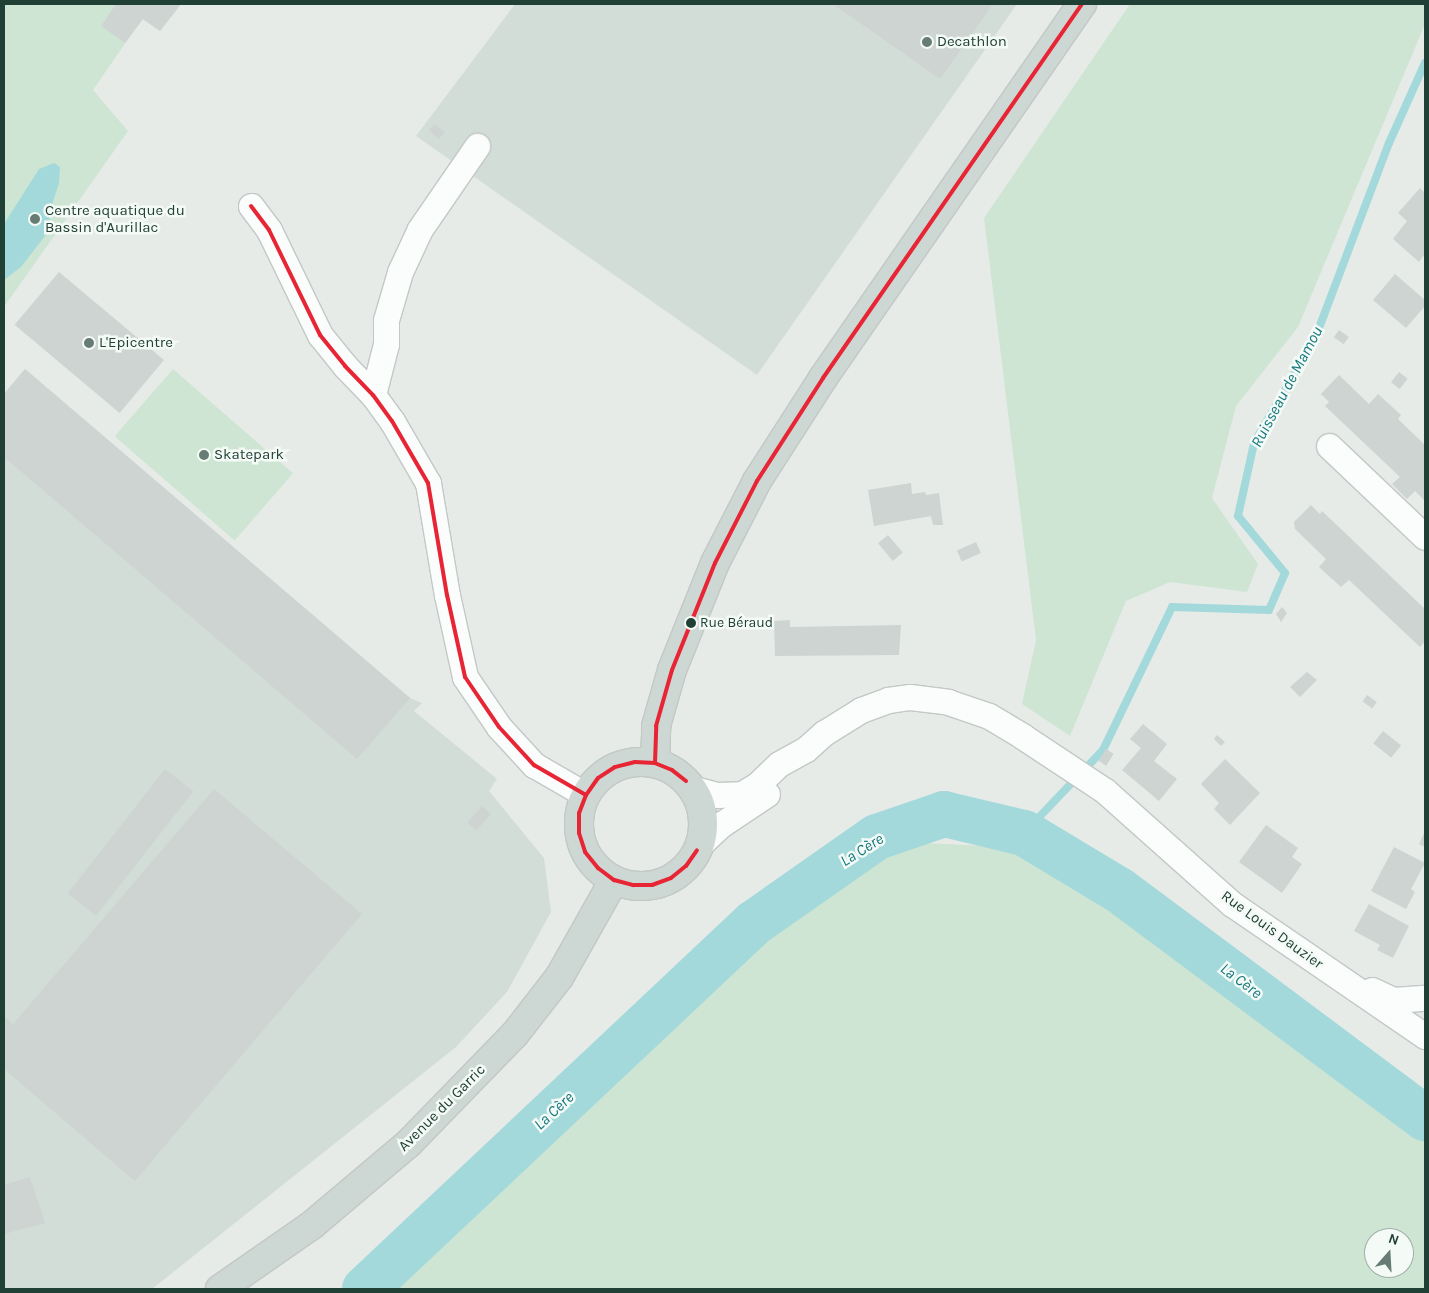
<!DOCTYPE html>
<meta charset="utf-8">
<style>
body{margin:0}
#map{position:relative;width:1429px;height:1293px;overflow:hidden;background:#e6ebe8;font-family:Karla,sans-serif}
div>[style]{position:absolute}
.built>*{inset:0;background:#d3ddd8}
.green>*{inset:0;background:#cee5d3;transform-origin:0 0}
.water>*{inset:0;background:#a4d9db}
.stream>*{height:8px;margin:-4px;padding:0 4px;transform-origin:4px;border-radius:4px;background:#a4d9db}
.river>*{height:46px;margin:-23px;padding:0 23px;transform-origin:23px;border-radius:23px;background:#a4d9db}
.building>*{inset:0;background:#ced4d1;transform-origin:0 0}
.roads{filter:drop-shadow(1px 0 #c3c8c5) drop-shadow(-1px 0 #c3c8c5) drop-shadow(0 1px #c3c8c5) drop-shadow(0 -1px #c3c8c5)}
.minor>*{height:25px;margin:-12.5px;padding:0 12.5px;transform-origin:12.5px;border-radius:12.5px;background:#fbfcfc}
.primary>*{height:28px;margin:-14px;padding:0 14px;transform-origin:14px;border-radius:14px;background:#cdd7d3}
.primary>.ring{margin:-14px;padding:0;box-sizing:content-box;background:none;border:28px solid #cdd7d3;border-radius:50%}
.bus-1>*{height:4px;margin:-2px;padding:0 2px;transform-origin:2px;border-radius:2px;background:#e82534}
.dots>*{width:14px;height:14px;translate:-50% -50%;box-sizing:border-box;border:2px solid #f4faf6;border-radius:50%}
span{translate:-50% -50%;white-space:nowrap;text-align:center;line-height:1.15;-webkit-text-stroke:5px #f4faf6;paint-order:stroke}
.bus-label{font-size:14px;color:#214035}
.left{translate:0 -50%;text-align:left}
.poi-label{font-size:15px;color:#214035}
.street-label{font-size:15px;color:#214035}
.water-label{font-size:16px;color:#177980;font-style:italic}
.frame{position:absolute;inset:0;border:5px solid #214035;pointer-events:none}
.north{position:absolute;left:1364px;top:1228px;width:50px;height:50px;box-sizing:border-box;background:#f4faf6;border:1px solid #a0b0a9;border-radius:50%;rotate:19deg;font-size:14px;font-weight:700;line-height:20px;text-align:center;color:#214035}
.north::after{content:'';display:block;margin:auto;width:18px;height:22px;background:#667c74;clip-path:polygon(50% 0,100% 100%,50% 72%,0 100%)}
</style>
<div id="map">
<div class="built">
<i style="clip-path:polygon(515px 4px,1017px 4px,757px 375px,416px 136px)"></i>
<i style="clip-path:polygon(25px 369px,410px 698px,422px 703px,414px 711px,497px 779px,489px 791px,544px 858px,551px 912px,507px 992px,456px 1047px,152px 1289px,4px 1289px,4px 394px)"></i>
</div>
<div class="green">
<i style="clip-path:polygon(4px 4px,181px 4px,160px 31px,142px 19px,93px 90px,128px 131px,4px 307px)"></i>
<i style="clip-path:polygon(1130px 4px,1425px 4px,1425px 24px,1298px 327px,1236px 406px,1212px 498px,1258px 564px,1247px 592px,1170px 582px,1126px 601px,1070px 736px,1022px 704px,1036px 640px,984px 218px)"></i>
<i style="left:173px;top:369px;width:159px;height:89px;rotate:41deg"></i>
<i style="clip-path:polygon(evenodd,881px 841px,1027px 848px,1176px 945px,1425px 1125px,1425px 1289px,374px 1289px,740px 952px,881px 841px,1374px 1238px,1404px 1238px,1404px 1268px,1374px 1268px,1374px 1238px)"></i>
</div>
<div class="water">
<i style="clip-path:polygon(54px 163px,60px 167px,59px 183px,51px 208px,48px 232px,21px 267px,4px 280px,4px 224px,39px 169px)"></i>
</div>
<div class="stream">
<i style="left:1024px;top:833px;width:115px;rotate:-46.4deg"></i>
<i style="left:1103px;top:750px;width:159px;rotate:-64.2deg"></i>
<i style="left:1172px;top:607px;width:97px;rotate:1.8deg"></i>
<i style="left:1269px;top:610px;width:40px;rotate:-66.6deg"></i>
<i style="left:1285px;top:573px;width:74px;rotate:-129.5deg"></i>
<i style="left:1238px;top:516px;width:75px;rotate:-77.6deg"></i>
<i style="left:1254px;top:443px;width:124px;rotate:-59.9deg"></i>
<i style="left:1316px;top:336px;width:206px;rotate:-69.3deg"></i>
<i style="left:1389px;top:143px;width:88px;rotate:-65.8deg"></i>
</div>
<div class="river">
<i style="left:365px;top:1289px;width:534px;rotate:-43.26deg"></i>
<i style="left:754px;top:923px;width:150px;rotate:-35deg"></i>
<i style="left:877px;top:837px;width:71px;rotate:-18.9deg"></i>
<i style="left:944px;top:814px;width:82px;rotate:13.4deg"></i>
<i style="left:1024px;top:833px;width:111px;rotate:31deg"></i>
<i style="left:1119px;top:890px;width:382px;rotate:36.7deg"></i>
</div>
<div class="building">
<i style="clip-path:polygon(116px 4px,181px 4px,160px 31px,143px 19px,125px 43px,101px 26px)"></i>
<i style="clip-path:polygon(833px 4px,993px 4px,940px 79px)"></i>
<i style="clip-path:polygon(434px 124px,445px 132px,439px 139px,429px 130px)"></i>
<i style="clip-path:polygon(1420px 188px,1425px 193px,1425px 254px,1419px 262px,1393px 239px,1407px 221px,1398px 213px)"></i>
<i style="left:59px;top:272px;width:137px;height:69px;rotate:40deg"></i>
<i style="clip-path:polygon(1395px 274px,1425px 300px,1425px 306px,1406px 328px,1373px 300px)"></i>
<i style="left:1339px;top:330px;width:12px;height:9px;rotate:35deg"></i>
<i style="clip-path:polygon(25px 369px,410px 698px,357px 759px,4px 457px,4px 394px)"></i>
<i style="left:1399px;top:372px;width:11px;height:13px;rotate:38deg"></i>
<i style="clip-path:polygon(1339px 375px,1369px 404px,1378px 394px,1401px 415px,1398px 419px,1425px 445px,1425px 501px,1415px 491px,1407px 499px,1392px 484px,1400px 477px,1325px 406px,1329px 402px,1321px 394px)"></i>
<i style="clip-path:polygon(911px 483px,912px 494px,925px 492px,926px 495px,939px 493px,943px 525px,933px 525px,931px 516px,874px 526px,868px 490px)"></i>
<i style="clip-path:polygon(1311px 505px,1320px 514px,1322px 511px,1425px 609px,1425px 641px,1420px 647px,1349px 580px,1341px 587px,1319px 567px,1326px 559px,1295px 529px,1294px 522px)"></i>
<i style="left:888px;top:535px;width:23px;height:13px;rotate:50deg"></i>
<i style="left:976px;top:542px;width:12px;height:21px;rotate:66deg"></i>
<i style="clip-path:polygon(1282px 607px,1287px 613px,1281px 622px,1276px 614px)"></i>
<i style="clip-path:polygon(790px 620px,790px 627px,901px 625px,899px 655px,775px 656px,774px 621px)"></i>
<i style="clip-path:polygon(1307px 672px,1317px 680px,1300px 697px,1290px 687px)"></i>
<i style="left:1367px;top:695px;width:12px;height:8px;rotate:35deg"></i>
<i style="clip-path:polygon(1143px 724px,1167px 744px,1154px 761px,1177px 779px,1159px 801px,1122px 770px,1141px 748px,1130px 739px)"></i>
<i style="left:1383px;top:731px;width:23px;height:16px;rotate:38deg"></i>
<i style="clip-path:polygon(1217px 735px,1225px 742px,1221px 746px,1214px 739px)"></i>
<i style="left:1106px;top:749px;width:9px;height:14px;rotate:32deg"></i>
<i style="clip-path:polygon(1225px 759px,1260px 793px,1230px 825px,1214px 809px,1219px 803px,1201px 784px)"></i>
<i style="left:165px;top:769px;width:36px;height:158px;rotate:38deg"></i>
<i style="clip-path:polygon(214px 789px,362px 914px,135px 1181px,4px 1069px,4px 1016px,13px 1024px)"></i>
<i style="left:482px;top:806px;width:12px;height:22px;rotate:42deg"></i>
<i style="clip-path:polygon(1266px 825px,1298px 848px,1292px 857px,1302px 864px,1282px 893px,1239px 862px)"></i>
<i style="clip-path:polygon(1425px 831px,1425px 847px,1419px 844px)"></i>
<i style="clip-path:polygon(1394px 847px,1425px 863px,1411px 889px,1415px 892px,1406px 909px,1371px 891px)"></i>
<i style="clip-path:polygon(1369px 904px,1409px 926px,1393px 958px,1377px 950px,1380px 945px,1354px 931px)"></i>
<i style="clip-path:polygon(30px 1177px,45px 1223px,4px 1234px,4px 1185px)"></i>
</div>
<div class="roads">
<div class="minor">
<i style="left:251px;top:206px;width:30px;rotate:53deg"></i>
<i style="left:269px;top:230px;width:117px;rotate:64.1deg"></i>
<i style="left:320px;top:335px;width:40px;rotate:51deg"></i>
<i style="left:345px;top:366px;width:40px;rotate:46deg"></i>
<i style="left:373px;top:395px;width:32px;rotate:54deg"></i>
<i style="left:392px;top:421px;width:72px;rotate:59.9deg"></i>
<i style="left:428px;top:483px;width:114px;rotate:80.4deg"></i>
<i style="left:447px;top:595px;width:84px;rotate:77.6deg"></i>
<i style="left:465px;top:677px;width:60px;rotate:55.8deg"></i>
<i style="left:499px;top:727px;width:52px;rotate:47.4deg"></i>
<i style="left:534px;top:765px;width:60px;rotate:30deg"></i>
<i style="left:373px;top:395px;width:53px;rotate:-75.7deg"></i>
<i style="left:386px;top:344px;width:24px;rotate:-90deg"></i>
<i style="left:386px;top:320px;width:50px;rotate:-73.7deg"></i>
<i style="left:400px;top:272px;width:47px;rotate:-65.1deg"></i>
<i style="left:420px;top:229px;width:101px;rotate:-55.5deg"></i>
<i style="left:1329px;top:446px;width:132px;rotate:43.5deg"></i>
<i style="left:691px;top:788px;width:27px;rotate:15deg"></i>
<i style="left:717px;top:795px;width:25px;rotate:-2deg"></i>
<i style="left:742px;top:794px;width:17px;rotate:-31deg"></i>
<i style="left:757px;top:785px;width:30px;rotate:-44deg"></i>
<i style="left:779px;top:764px;width:31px;rotate:-29deg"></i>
<i style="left:806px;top:749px;width:24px;rotate:-42deg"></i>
<i style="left:824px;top:733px;width:44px;rotate:-31.9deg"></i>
<i style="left:861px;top:710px;width:29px;rotate:-20deg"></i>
<i style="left:888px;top:700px;width:22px;rotate:-8deg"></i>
<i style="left:910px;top:697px;width:38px;rotate:7deg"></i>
<i style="left:948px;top:702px;width:43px;rotate:18.9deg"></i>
<i style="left:989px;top:716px;width:39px;rotate:31deg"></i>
<i style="left:1022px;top:736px;width:100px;rotate:33.5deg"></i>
<i style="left:1105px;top:791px;width:170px;rotate:41.7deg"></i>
<i style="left:1232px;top:904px;width:234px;rotate:34.4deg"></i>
<i style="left:698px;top:846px;width:33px;rotate:-43deg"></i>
<i style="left:722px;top:824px;width:54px;rotate:-33.7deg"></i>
<i style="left:1372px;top:990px;width:23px;rotate:25deg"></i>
<i style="left:1393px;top:1000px;width:32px;rotate:-4deg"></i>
</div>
<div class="primary">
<i class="ring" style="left:579px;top:762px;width:96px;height:96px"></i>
<i style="left:655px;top:763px;width:37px;rotate:-88deg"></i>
<i style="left:656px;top:726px;width:58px;rotate:-74.1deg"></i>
<i style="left:672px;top:670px;width:115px;rotate:-68.1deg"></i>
<i style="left:715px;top:563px;width:92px;rotate:-62.9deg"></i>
<i style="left:757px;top:481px;width:122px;rotate:-57.3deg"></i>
<i style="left:823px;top:378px;width:455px;rotate:-55.3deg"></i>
<i style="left:220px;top:1289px;width:112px;rotate:-34.8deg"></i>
<i style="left:312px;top:1225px;width:126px;rotate:-40.2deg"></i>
<i style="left:408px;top:1144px;width:153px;rotate:-45.8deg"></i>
<i style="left:515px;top:1034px;width:73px;rotate:-52.2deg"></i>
<i style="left:560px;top:976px;width:110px;rotate:-60.6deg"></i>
</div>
</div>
<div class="bus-1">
<i style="left:251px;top:206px;width:30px;rotate:53deg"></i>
<i style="left:269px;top:230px;width:117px;rotate:64.1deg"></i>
<i style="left:320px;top:335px;width:40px;rotate:51deg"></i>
<i style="left:345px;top:366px;width:40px;rotate:46deg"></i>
<i style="left:373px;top:395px;width:32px;rotate:54deg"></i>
<i style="left:392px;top:421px;width:72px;rotate:59.9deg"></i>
<i style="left:428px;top:483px;width:114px;rotate:80.4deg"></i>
<i style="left:447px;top:595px;width:84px;rotate:77.6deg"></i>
<i style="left:465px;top:677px;width:60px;rotate:55.8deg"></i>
<i style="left:499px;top:727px;width:52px;rotate:47.4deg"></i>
<i style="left:534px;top:765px;width:60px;rotate:30deg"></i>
<i style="left:655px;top:763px;width:37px;rotate:-88deg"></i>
<i style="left:656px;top:726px;width:58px;rotate:-74.1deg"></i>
<i style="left:672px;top:670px;width:115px;rotate:-68.1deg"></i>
<i style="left:715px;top:563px;width:92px;rotate:-62.9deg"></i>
<i style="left:757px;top:481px;width:122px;rotate:-57.3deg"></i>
<i style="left:823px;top:378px;width:455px;rotate:-55.3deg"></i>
<i style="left:686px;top:781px;width:18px;rotate:-142deg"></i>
<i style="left:672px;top:770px;width:18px;rotate:-158deg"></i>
<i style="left:655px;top:763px;width:20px;rotate:-177deg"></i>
<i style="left:635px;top:762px;width:21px;rotate:166deg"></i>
<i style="left:615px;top:767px;width:20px;rotate:147deg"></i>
<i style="left:598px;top:778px;width:21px;rotate:125deg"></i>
<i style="left:586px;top:795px;width:19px;rotate:111deg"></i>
<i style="left:579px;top:813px;width:20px;rotate:90deg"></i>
<i style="left:579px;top:833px;width:20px;rotate:72deg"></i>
<i style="left:585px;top:852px;width:21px;rotate:51deg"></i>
<i style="left:598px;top:868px;width:20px;rotate:37deg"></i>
<i style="left:614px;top:880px;width:20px;rotate:15deg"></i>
<i style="left:633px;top:885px;width:19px"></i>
<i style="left:652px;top:885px;width:20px;rotate:-20deg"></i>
<i style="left:671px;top:878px;width:19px;rotate:-39deg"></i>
<i style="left:686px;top:866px;width:19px;rotate:-55deg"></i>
</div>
<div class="dots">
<i style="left:927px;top:42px;background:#667c74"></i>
<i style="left:35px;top:219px;background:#667c74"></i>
<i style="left:89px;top:343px;background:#667c74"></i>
<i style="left:204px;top:455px;background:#667c74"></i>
<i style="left:691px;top:623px;background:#214035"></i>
</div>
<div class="bus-label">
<span class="left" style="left:700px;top:623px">Rue Béraud</span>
</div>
<div class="poi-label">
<span class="left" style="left:937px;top:42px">Decathlon</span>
<span class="left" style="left:45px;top:219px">Centre aquatique du<br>Bassin d'Aurillac</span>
<span class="left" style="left:99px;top:343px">L'Epicentre</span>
<span class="left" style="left:214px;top:455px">Skatepark</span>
</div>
<div class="street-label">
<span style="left:1272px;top:930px;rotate:36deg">Rue Louis Dauzier</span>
<span style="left:442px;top:1108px;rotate:-45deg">Avenue du Garric</span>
</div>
<div class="water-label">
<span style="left:1287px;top:387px;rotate:-62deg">Ruisseau de Mamou</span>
<span style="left:862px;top:850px;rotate:-32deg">La Cère</span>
<span style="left:1241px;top:981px;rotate:37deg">La Cère</span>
<span style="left:554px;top:1111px;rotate:-43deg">La Cère</span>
</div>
<div class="frame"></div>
<div class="north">N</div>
</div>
